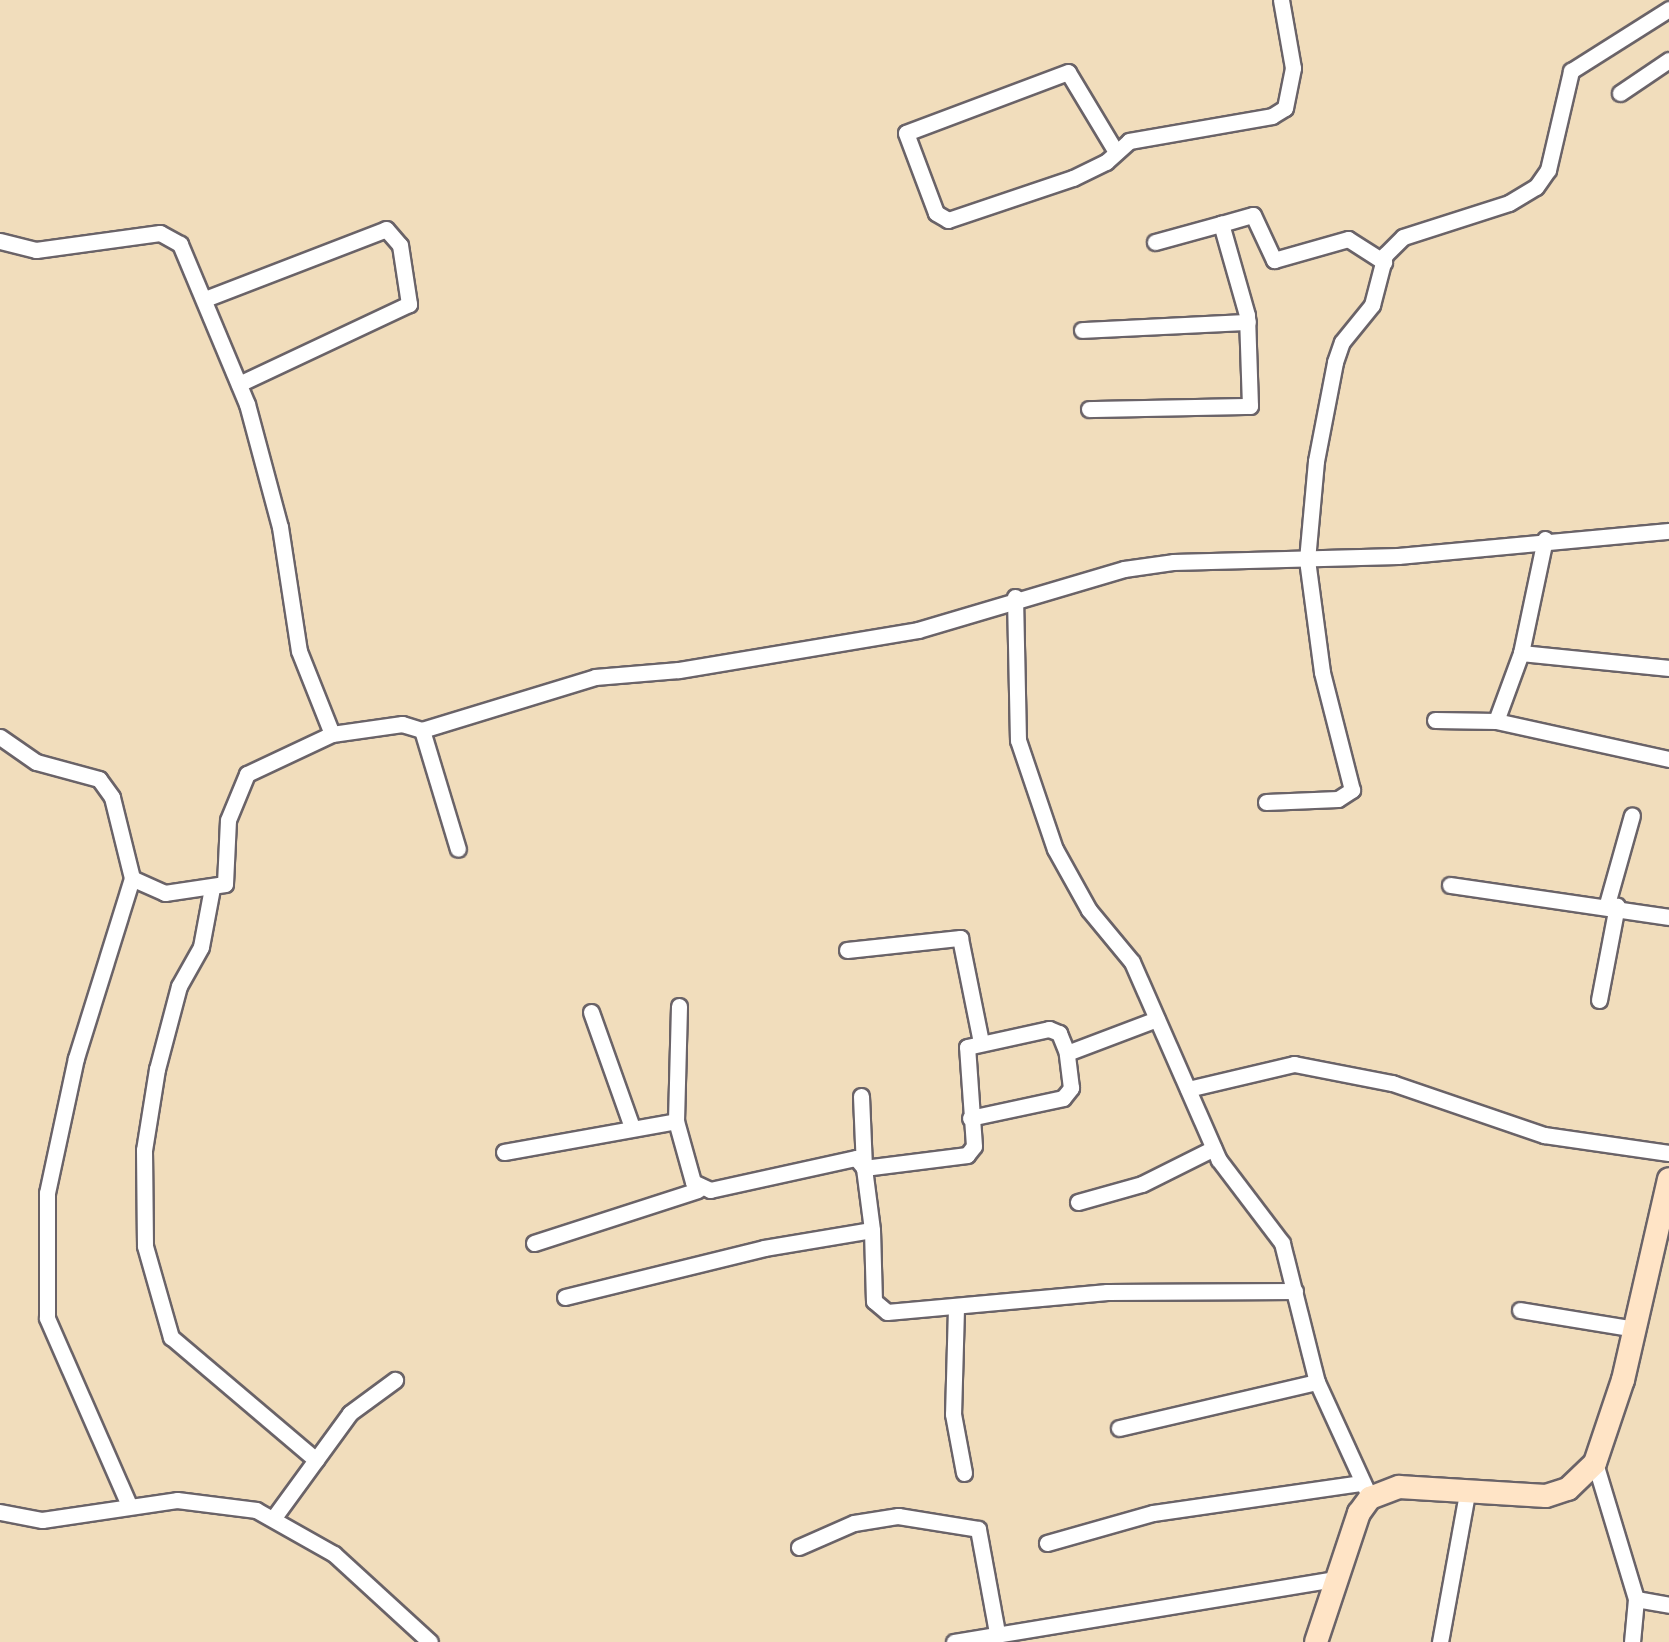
<!DOCTYPE html>
<style>
body{margin:0}
#map{position:relative;width:1669px;height:1642px;overflow:hidden;background:#f1ddbc;font-family:"Gentium Book Plus",serif}
div>[style]{position:absolute}
.roads{filter:drop-shadow(2px 0 #6a6368) drop-shadow(-2px 0 #6a6368) drop-shadow(0 2px #6a6368) drop-shadow(0 -2px #6a6368)}
.minor>*{height:15px;margin:-7.5px;padding:0 7.5px;transform-origin:7.5px;border-radius:7.5px;background:#fff}
.secondary>*{height:22px;margin:-11px;padding:0 11px;transform-origin:11px;border-radius:11px;background:#ffe4c6}
span{translate:-50% -50%;white-space:nowrap;text-align:center;line-height:1.15;-webkit-text-stroke:8px #fdfcf7;paint-order:stroke}
</style>
<div id="map">
<div class="roads">
<div class="minor">
<i style="left:1620px;top:93px;width:59px;rotate:-34deg"></i>
<i style="left:1116px;top:152px;width:93px;rotate:-121deg"></i>
<i style="left:1068px;top:72px;width:173px;rotate:159.4deg"></i>
<i style="left:906px;top:133px;width:85px;rotate:69.4deg"></i>
<i style="left:936px;top:213px;width:14px;rotate:30deg"></i>
<i style="left:948px;top:220px;width:132px;rotate:-18.6deg"></i>
<i style="left:1073px;top:178px;width:37px;rotate:-26deg"></i>
<i style="left:1106px;top:162px;width:31px;rotate:-42deg"></i>
<i style="left:1129px;top:141px;width:145px;rotate:-9.9deg"></i>
<i style="left:1272px;top:116px;width:15px;rotate:-32deg"></i>
<i style="left:1285px;top:108px;width:41px;rotate:-78.7deg"></i>
<i style="left:1293px;top:68px;width:69px;rotate:-100deg"></i>
<i style="left:0;top:241px;width:37px;rotate:14deg"></i>
<i style="left:36px;top:250px;width:125px;rotate:-7.8deg"></i>
<i style="left:160px;top:233px;width:23px;rotate:29deg"></i>
<i style="left:180px;top:244px;width:173px;rotate:67.3deg"></i>
<i style="left:247px;top:404px;width:127px;rotate:75deg"></i>
<i style="left:280px;top:527px;width:125px;rotate:81.3deg"></i>
<i style="left:299px;top:651px;width:89px;rotate:68.3deg"></i>
<i style="left:332px;top:734px;width:94px;rotate:154.8deg"></i>
<i style="left:247px;top:774px;width:50px;rotate:112.4deg"></i>
<i style="left:228px;top:820px;width:64px;rotate:92.7deg"></i>
<i style="left:225px;top:884px;width:61px;rotate:171.5deg"></i>
<i style="left:165px;top:893px;width:36px;rotate:-156deg"></i>
<i style="left:132px;top:878px;width:83px;rotate:-103.9deg"></i>
<i style="left:112px;top:797px;width:22px;rotate:-126deg"></i>
<i style="left:99px;top:779px;width:65px;rotate:-164.9deg"></i>
<i style="left:36px;top:762px;width:44px;rotate:-145.2deg"></i>
<i style="left:1155px;top:242px;width:68px;rotate:-15.3deg"></i>
<i style="left:205px;top:299px;width:194px;rotate:-21.1deg"></i>
<i style="left:386px;top:229px;width:21px;rotate:49deg"></i>
<i style="left:400px;top:245px;width:60px;rotate:81.3deg"></i>
<i style="left:409px;top:304px;width:188px;rotate:154.8deg"></i>
<i style="left:1082px;top:330px;width:166px;rotate:-2.8deg"></i>
<i style="left:1089px;top:409px;width:161px;rotate:-1.1deg"></i>
<i style="left:1250px;top:406px;width:91px;rotate:-91.9deg"></i>
<i style="left:1247px;top:315px;width:95px;rotate:-105.9deg"></i>
<i style="left:1221px;top:224px;width:33px;rotate:-16deg"></i>
<i style="left:1253px;top:215px;width:50px;rotate:65deg"></i>
<i style="left:1274px;top:260px;width:77px;rotate:-15.8deg"></i>
<i style="left:1348px;top:239px;width:43px;rotate:32.6deg"></i>
<i style="left:1545px;top:539px;width:116px;rotate:101.9deg"></i>
<i style="left:1521px;top:653px;width:72px;rotate:110.2deg"></i>
<i style="left:1496px;top:721px;width:177px;rotate:12.4deg"></i>
<i style="left:1015px;top:597px;width:143px;rotate:88.8deg"></i>
<i style="left:1018px;top:740px;width:115px;rotate:71.3deg"></i>
<i style="left:1055px;top:849px;width:70px;rotate:60.9deg"></i>
<i style="left:1089px;top:910px;width:67px;rotate:50.4deg"></i>
<i style="left:1132px;top:962px;width:216px;rotate:66.3deg"></i>
<i style="left:1219px;top:1160px;width:104px;rotate:52.8deg"></i>
<i style="left:1282px;top:1243px;width:143px;rotate:75.9deg"></i>
<i style="left:1317px;top:1382px;width:128px;rotate:65.4deg"></i>
<i style="left:1521px;top:653px;width:149px;rotate:5.8deg"></i>
<i style="left:1435px;top:720px;width:61px;rotate:0.9deg"></i>
<i style="left:422px;top:730px;width:181px;rotate:-17deg"></i>
<i style="left:595px;top:677px;width:84px;rotate:-4.8deg"></i>
<i style="left:679px;top:670px;width:242px;rotate:-9.5deg"></i>
<i style="left:918px;top:630px;width:215px;rotate:-16.5deg"></i>
<i style="left:1124px;top:569px;width:49px;rotate:-8.1deg"></i>
<i style="left:1173px;top:562px;width:225px;rotate:-1.5deg"></i>
<i style="left:1398px;top:556px;width:272px;rotate:-5.3deg"></i>
<i style="left:332px;top:734px;width:71px;rotate:-8.1deg"></i>
<i style="left:402px;top:724px;width:21px;rotate:17deg"></i>
<i style="left:422px;top:730px;width:124px;rotate:73.2deg"></i>
<i style="left:1266px;top:802px;width:72px;rotate:-2.4deg"></i>
<i style="left:1338px;top:799px;width:17px;rotate:-33deg"></i>
<i style="left:1352px;top:790px;width:122px;rotate:-104.3deg"></i>
<i style="left:1322px;top:672px;width:113px;rotate:-97.6deg"></i>
<i style="left:1307px;top:560px;width:99px;rotate:-84.8deg"></i>
<i style="left:1316px;top:461px;width:101px;rotate:-79.1deg"></i>
<i style="left:1335px;top:362px;width:21px;rotate:-71deg"></i>
<i style="left:1342px;top:342px;width:48px;rotate:-51deg"></i>
<i style="left:1372px;top:305px;width:52px;rotate:-75.4deg"></i>
<i style="left:1385px;top:255px;width:25px;rotate:-45deg"></i>
<i style="left:1403px;top:237px;width:111px;rotate:-17.8deg"></i>
<i style="left:1509px;top:203px;width:31px;rotate:-31deg"></i>
<i style="left:1536px;top:187px;width:21px;rotate:-55deg"></i>
<i style="left:1548px;top:170px;width:102px;rotate:-76.9deg"></i>
<i style="left:1571px;top:71px;width:116px;rotate:-32.3deg"></i>
<i style="left:1450px;top:885px;width:221px;rotate:8.3deg"></i>
<i style="left:212px;top:888px;width:60px;rotate:100.6deg"></i>
<i style="left:201px;top:947px;width:45px;rotate:119.4deg"></i>
<i style="left:179px;top:986px;width:86px;rotate:104.8deg"></i>
<i style="left:157px;top:1069px;width:82px;rotate:99.1deg"></i>
<i style="left:144px;top:1150px;width:96px;rotate:89.4deg"></i>
<i style="left:145px;top:1246px;width:95px;rotate:74.1deg"></i>
<i style="left:171px;top:1337px;width:190px;rotate:40.3deg"></i>
<i style="left:1607px;top:904px;width:92px;rotate:-74.3deg"></i>
<i style="left:847px;top:950px;width:114px;rotate:-6.1deg"></i>
<i style="left:960px;top:938px;width:106px;rotate:78.6deg"></i>
<i style="left:1599px;top:1000px;width:96px;rotate:-79.2deg"></i>
<i style="left:591px;top:1012px;width:122px;rotate:70.4deg"></i>
<i style="left:1188px;top:1089px;width:109px;rotate:-13.3deg"></i>
<i style="left:1294px;top:1064px;width:100px;rotate:11deg"></i>
<i style="left:1392px;top:1083px;width:161px;rotate:18.9deg"></i>
<i style="left:1544px;top:1135px;width:126px;rotate:8.2deg"></i>
<i style="left:861px;top:1096px;width:72px;rotate:87.6deg"></i>
<i style="left:864px;top:1168px;width:104px;rotate:-7.2deg"></i>
<i style="left:967px;top:1155px;width:11px;rotate:-52deg"></i>
<i style="left:974px;top:1146px;width:99px;rotate:-94deg"></i>
<i style="left:967px;top:1047px;width:84px;rotate:-12.4deg"></i>
<i style="left:1049px;top:1029px;width:11px;rotate:22deg"></i>
<i style="left:1059px;top:1033px;width:22px;rotate:68deg"></i>
<i style="left:970px;top:1118px;width:95px;rotate:-12.1deg"></i>
<i style="left:1063px;top:1098px;width:13px;rotate:-51deg"></i>
<i style="left:1071px;top:1088px;width:35px;rotate:-97deg"></i>
<i style="left:1067px;top:1053px;width:96px;rotate:-20.7deg"></i>
<i style="left:676px;top:1121px;width:115px;rotate:-88.5deg"></i>
<i style="left:504px;top:1152px;width:175px;rotate:-10.2deg"></i>
<i style="left:676px;top:1121px;width:63px;rotate:74.4deg"></i>
<i style="left:693px;top:1182px;width:19px;rotate:25deg"></i>
<i style="left:710px;top:1190px;width:149px;rotate:-12.4deg"></i>
<i style="left:856px;top:1158px;width:13px;rotate:51deg"></i>
<i style="left:864px;top:1168px;width:63px;rotate:82.6deg"></i>
<i style="left:872px;top:1230px;width:71px;rotate:88.4deg"></i>
<i style="left:874px;top:1301px;width:17px;rotate:40deg"></i>
<i style="left:887px;top:1312px;width:221px;rotate:-5.2deg"></i>
<i style="left:1107px;top:1292px;width:188px;rotate:-0.3deg"></i>
<i style="left:1078px;top:1202px;width:66px;rotate:-15.7deg"></i>
<i style="left:1142px;top:1184px;width:80px;rotate:-26.6deg"></i>
<i style="left:534px;top:1243px;width:172px;rotate:-17.9deg"></i>
<i style="left:565px;top:1297px;width:205px;rotate:-13.8deg"></i>
<i style="left:764px;top:1248px;width:109px;rotate:-9.5deg"></i>
<i style="left:956px;top:1308px;width:106px;rotate:91.6deg"></i>
<i style="left:953px;top:1414px;width:60px;rotate:79.4deg"></i>
<i style="left:1520px;top:1310px;width:118px;rotate:9.3deg"></i>
<i style="left:1119px;top:1428px;width:203px;rotate:-13.1deg"></i>
<i style="left:1595px;top:1463px;width:142px;rotate:73.2deg"></i>
<i style="left:1636px;top:1599px;width:43px;rotate:95.3deg"></i>
<i style="left:129px;top:1505px;width:204px;rotate:-113.7deg"></i>
<i style="left:47px;top:1318px;width:125px;rotate:-90deg"></i>
<i style="left:47px;top:1193px;width:138px;rotate:-77.9deg"></i>
<i style="left:76px;top:1058px;width:189px;rotate:-72.7deg"></i>
<i style="left:0;top:1512px;width:43px;rotate:10.8deg"></i>
<i style="left:42px;top:1520px;width:136px;rotate:-8.4deg"></i>
<i style="left:177px;top:1500px;width:80px;rotate:7.2deg"></i>
<i style="left:256px;top:1510px;width:90px;rotate:29.4deg"></i>
<i style="left:334px;top:1554px;width:130px;rotate:42.5deg"></i>
<i style="left:275px;top:1516px;width:127px;rotate:-53.9deg"></i>
<i style="left:350px;top:1413px;width:56px;rotate:-36.3deg"></i>
<i style="left:1047px;top:1543px;width:110px;rotate:-15.8deg"></i>
<i style="left:1153px;top:1513px;width:211px;rotate:-8.2deg"></i>
<i style="left:799px;top:1547px;width:60px;rotate:-23.6deg"></i>
<i style="left:854px;top:1523px;width:45px;rotate:-9deg"></i>
<i style="left:898px;top:1516px;width:81px;rotate:9.2deg"></i>
<i style="left:978px;top:1529px;width:106px;rotate:79.6deg"></i>
<i style="left:1636px;top:1599px;width:34px;rotate:10deg"></i>
<i style="left:954px;top:1642px;width:390px;rotate:-9.4deg"></i>
<i style="left:1440px;top:1642px;width:150px;rotate:-79.7deg"></i>
</div>
<div class="secondary">
<i style="left:1316px;top:1642px;width:136px;rotate:-71.6deg"></i>
<i style="left:1359px;top:1513px;width:19px;rotate:-54deg"></i>
<i style="left:1370px;top:1498px;width:31px;rotate:-21deg"></i>
<i style="left:1399px;top:1487px;width:147px;rotate:3.5deg"></i>
<i style="left:1546px;top:1496px;width:23px;rotate:-18deg"></i>
<i style="left:1568px;top:1489px;width:37px;rotate:-44deg"></i>
<i style="left:1595px;top:1463px;width:88px;rotate:-71.4deg"></i>
<i style="left:1623px;top:1380px;width:206px;rotate:-77.1deg"></i>
</div>
</div>
</div>
